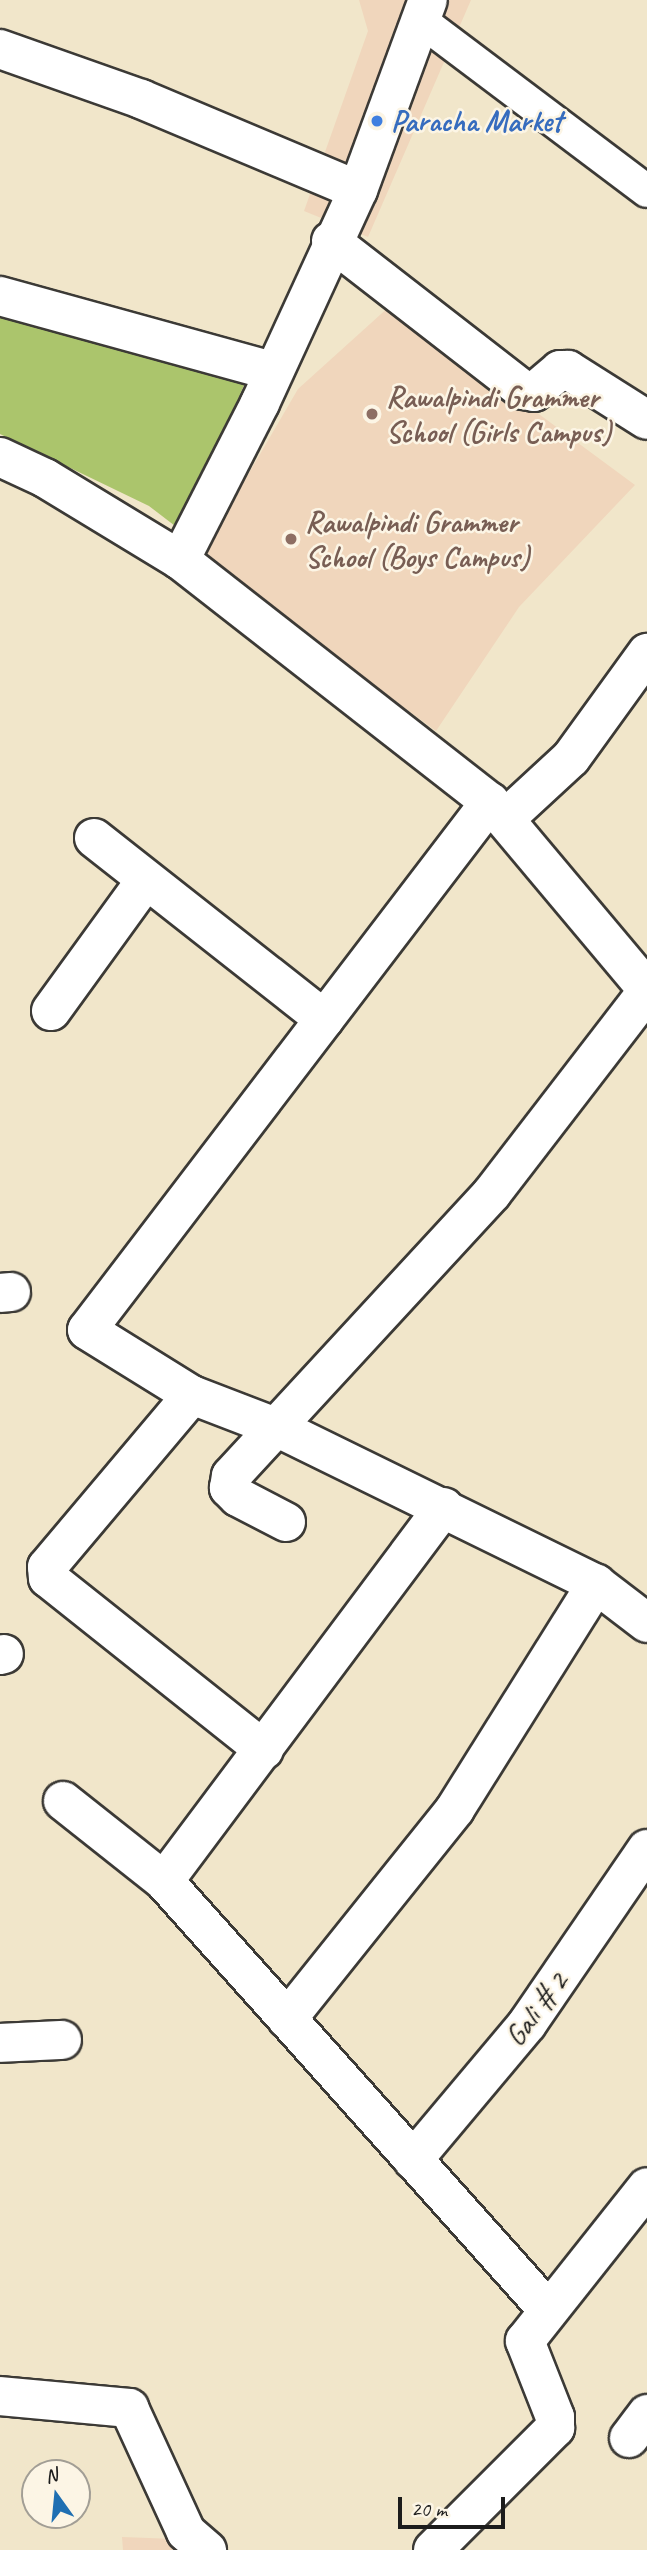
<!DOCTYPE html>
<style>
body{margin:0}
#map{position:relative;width:647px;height:2550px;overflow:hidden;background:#f1e6ca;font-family:Caveat,sans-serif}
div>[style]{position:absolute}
.built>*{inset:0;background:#f0d6bc}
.green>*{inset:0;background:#abc56c}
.roads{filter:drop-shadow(2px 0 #3c3a36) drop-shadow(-2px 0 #3c3a36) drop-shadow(0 2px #3c3a36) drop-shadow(0 -2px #3c3a36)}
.pedestrian>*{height:32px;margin:-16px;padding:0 16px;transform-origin:16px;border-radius:16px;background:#fff}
.minor>*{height:38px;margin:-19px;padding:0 19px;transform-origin:19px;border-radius:19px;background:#fff}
.dots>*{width:19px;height:19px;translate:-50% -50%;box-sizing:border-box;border:4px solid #fcf5e5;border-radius:50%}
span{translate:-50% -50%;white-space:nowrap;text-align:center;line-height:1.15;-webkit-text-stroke:5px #fcf5e5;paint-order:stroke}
.shop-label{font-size:30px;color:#366cbe;font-weight:700}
.left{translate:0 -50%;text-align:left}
.education-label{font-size:30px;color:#785e54;font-weight:700}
.street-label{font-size:30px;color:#1c1c1c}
.north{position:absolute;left:21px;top:2459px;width:70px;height:70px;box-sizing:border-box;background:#fcf5e5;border:2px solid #a29e95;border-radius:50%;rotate:345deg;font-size:19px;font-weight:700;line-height:28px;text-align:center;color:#1c1c1c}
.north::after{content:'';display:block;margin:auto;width:24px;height:32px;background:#1f6fb2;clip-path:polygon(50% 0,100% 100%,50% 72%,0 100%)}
.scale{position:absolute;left:398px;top:2497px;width:107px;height:32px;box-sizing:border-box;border:4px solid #1c1c1c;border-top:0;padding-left:9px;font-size:21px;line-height:24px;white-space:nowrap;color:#1c1c1c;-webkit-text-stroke:5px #fcf5e5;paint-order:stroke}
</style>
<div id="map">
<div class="built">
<i style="clip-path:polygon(359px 0,471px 0,368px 237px,304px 211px,368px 31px)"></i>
<i style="clip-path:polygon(391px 305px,635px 485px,519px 607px,436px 731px,200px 557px,298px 389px)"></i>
<i style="clip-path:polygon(122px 2537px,175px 2539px,187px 2550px,123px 2550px)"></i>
</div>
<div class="green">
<i style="clip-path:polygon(0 305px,249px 373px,183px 532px,149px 506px,0 434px)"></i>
</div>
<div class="roads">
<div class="pedestrian">
<i style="left:420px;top:20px;width:284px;rotate:37deg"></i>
</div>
<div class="minor">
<i style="left:0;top:49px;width:150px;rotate:19.5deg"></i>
<i style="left:141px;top:99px;width:235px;rotate:22.8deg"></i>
<i style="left:331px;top:241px;width:243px;rotate:37.8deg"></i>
<i style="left:523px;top:390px;width:11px;rotate:10deg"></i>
<i style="left:534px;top:392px;width:34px;rotate:-40deg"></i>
<i style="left:560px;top:370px;width:8px"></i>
<i style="left:568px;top:370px;width:93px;rotate:32.3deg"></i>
<i style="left:0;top:296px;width:283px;rotate:15.4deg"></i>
<i style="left:0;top:457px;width:50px;rotate:25deg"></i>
<i style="left:45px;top:478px;width:158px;rotate:31.3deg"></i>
<i style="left:180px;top:560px;width:393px;rotate:38deg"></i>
<i style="left:490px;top:802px;width:244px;rotate:50deg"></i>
<i style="left:180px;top:560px;width:176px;rotate:-63deg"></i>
<i style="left:260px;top:403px;width:234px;rotate:-65.3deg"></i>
<i style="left:358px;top:190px;width:202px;rotate:-69.8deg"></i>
<i style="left:490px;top:802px;width:664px;rotate:127.35deg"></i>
<i style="left:87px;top:1330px;width:123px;rotate:31.8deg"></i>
<i style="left:192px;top:1395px;width:92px;rotate:21deg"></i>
<i style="left:278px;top:1428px;width:354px;rotate:26.1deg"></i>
<i style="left:596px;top:1584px;width:64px;rotate:37.4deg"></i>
<i style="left:506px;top:818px;width:88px;rotate:-42.7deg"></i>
<i style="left:571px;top:758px;width:130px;rotate:-54.1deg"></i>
<i style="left:94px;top:838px;width:293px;rotate:38.2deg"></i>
<i style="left:51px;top:1011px;width:162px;rotate:-54.1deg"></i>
<i style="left:0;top:1293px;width:11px;rotate:-5deg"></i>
<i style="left:192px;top:1395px;width:225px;rotate:130.1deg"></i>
<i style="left:47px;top:1567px;width:11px;rotate:85deg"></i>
<i style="left:48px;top:1578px;width:276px;rotate:38.5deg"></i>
<i style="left:286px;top:1522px;width:54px;rotate:-152.5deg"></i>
<i style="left:238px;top:1497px;width:13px;rotate:-135deg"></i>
<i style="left:229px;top:1488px;width:12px;rotate:-81deg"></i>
<i style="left:231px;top:1476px;width:385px;rotate:-47.3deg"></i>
<i style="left:492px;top:1193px;width:254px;rotate:-52.4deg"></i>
<i style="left:0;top:1655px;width:4px;rotate:-14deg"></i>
<i style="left:63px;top:1801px;width:129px;rotate:38.4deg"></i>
<i style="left:164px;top:1881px;width:576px;rotate:48.17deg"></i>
<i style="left:164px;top:1881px;width:467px;rotate:-53.2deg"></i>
<i style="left:287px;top:2019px;width:269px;rotate:-51.3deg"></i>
<i style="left:455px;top:1809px;width:266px;rotate:-57.9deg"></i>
<i style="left:0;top:2043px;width:62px;rotate:-2.8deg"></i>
<i style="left:413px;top:2160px;width:177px;rotate:-50deg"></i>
<i style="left:527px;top:2024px;width:212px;rotate:-55.6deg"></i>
<i style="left:0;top:2396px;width:130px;rotate:5.3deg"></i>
<i style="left:129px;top:2408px;width:136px;rotate:65.3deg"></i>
<i style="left:186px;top:2532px;width:28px;rotate:41deg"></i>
<i style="left:629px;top:2438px;width:30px;rotate:-53deg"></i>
<i style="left:433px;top:2550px;width:173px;rotate:-45deg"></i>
<i style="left:555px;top:2428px;width:11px;rotate:-90deg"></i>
<i style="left:555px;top:2417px;width:82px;rotate:-111.5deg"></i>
<i style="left:525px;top:2341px;width:196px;rotate:-51.6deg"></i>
</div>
</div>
<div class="dots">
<i style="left:377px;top:121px;background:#3f7fe0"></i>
<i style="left:372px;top:414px;background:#8d6e63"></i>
<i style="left:291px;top:539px;background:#8d6e63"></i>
</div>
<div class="shop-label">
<span class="left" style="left:391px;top:121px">Paracha Market</span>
</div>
<div class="education-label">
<span class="left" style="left:386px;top:414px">Rawalpindi Grammer<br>School (Girls Campus)</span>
<span class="left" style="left:305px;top:539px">Rawalpindi Grammer<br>School (Boys Campus)</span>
</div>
<div class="street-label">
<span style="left:536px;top:2009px;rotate:-53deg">Gali # 2</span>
</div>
<div class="north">N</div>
<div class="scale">20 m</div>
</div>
